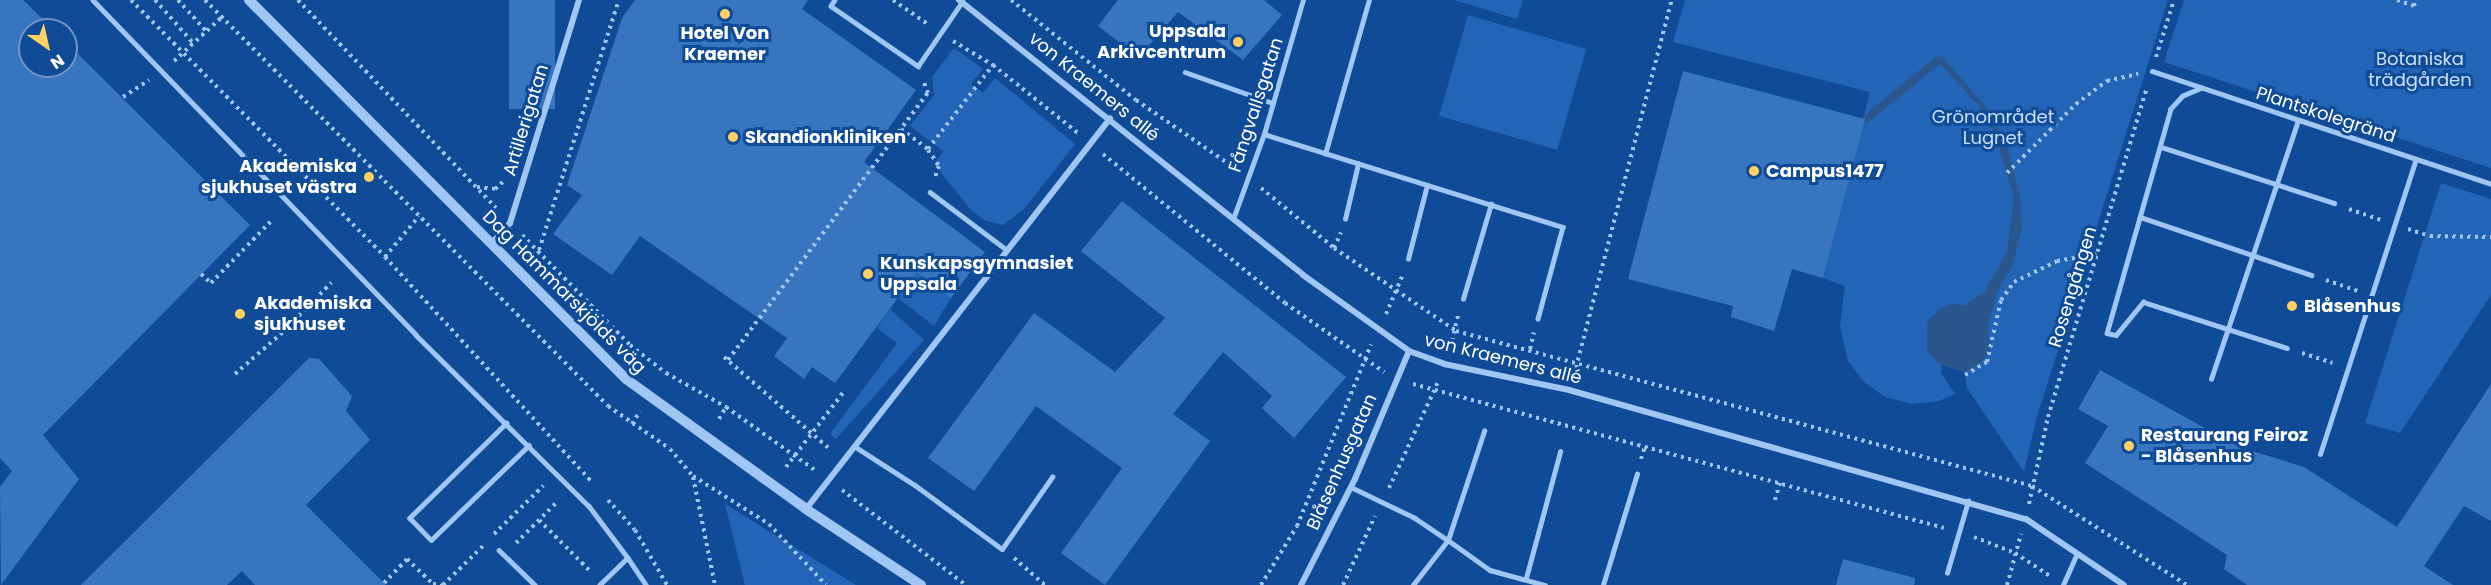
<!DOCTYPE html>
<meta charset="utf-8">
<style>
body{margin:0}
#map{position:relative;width:2491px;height:585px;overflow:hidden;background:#104b97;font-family:Poppins,sans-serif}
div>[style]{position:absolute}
.green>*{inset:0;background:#2265b6;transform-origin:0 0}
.water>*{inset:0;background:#2a568d}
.stream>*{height:8px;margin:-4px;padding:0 4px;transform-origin:4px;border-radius:4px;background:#2a568d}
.building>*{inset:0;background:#3875bf;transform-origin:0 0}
.path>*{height:4px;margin-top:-2px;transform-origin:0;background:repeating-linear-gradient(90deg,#a0c6f4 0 3px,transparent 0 7.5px)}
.service>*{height:4.5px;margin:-2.25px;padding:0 2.25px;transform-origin:2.25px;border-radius:2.25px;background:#a0c6f4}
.pedestrian>*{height:5px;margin:-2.5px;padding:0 2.5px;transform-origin:2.5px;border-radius:2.5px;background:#a0c6f4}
.minor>*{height:6px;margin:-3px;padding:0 3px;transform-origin:3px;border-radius:3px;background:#a0c6f4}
.tertiary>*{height:10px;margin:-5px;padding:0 5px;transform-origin:5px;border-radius:5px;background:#a0c6f4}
.dots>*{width:16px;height:16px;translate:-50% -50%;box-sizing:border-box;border:3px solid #104b97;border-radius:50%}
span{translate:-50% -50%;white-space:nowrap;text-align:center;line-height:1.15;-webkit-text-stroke:6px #104b97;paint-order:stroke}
.poi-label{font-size:18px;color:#fff;font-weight:700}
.right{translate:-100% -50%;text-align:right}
.left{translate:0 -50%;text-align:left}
.park-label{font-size:18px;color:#c8e1fe}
.street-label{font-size:18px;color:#fff}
.north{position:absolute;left:18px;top:18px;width:60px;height:60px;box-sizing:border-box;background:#104b97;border:2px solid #7093c1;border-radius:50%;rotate:146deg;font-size:16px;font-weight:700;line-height:24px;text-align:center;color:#fff}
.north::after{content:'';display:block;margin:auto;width:21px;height:27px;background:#ffd163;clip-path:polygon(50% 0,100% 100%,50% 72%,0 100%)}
</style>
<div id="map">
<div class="green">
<i style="clip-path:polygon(1454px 0,1523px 0,1517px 19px)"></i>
<i style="clip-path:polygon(1685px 0,2168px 0,2036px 420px,2024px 472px,1967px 388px,1965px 372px,1942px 365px,1941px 373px,1955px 394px,1939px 401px,1912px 404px,1885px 397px,1864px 382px,1848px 361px,1840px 327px,1845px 286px,1823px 278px,1870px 92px,1673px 42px)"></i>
<i style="clip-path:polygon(2184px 0,2491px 0,2491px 168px,2164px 62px)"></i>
<i style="left:1468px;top:15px;width:123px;height:105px;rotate:16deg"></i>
<i style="clip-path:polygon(954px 48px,983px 69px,971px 84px,983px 93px,995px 78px,1075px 144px,1025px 208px,1003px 225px,984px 220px,971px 210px,934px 164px,943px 151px,910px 126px,934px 95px,932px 77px)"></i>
<i style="clip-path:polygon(2441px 183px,2491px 199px,2491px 295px,2400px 433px,2365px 423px)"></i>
<i style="clip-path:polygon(951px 226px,964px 237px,951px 298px,934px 326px,898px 298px)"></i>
<i style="clip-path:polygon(890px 309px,924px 340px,836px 439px,830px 434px,897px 343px,877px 328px)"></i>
<i style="clip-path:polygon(725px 504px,856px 585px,745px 585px)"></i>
</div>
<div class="water">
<i style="clip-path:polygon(1940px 54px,1983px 103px,2007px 146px,2020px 196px,2022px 227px,2013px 264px,1996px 295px,1988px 329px,1990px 350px,1981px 363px,1965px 372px,1938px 363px,1927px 351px,1927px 323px,1940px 308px,1951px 304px,1966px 305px,1984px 292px,2007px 252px,2014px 197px,1994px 132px,1978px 105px,1937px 61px)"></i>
</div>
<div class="stream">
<i style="left:1866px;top:119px;width:92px;rotate:-39.2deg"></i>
</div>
<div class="building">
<i style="clip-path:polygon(0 0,23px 0,54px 30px,30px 30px,30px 66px,66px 66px,66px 42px,250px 225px,43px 435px,79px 479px,1px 585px,0 487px,12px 471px,0 458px)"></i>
<i style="left:509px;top:0;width:46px;height:109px"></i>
<i style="clip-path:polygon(635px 0,808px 0,802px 9px,916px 90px,864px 162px,985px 252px,951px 298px,917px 272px,835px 383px,812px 367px,804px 379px,774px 356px,787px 338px,640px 236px,612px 275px,553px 234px,582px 195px,567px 185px,622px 18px)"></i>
<i style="clip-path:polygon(1118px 0,1264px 0,1282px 15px,1243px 60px,1178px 12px,1139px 57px,1098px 26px)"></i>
<i style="clip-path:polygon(1683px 71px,1865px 119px,1823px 278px,1792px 269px,1774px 331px,1731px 317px,1733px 306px,1628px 279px)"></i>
<i style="clip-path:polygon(1122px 201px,1346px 377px,1294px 438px,1262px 408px,1272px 396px,1223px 352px,1173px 414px,1210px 441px,1105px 585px,1061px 553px,1122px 468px,1036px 406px,974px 491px,928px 458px,1034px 313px,1115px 372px,1165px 318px,1081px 251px)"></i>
<i style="clip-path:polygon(309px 358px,319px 359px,352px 396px,346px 411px,370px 440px,306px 505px,386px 585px,255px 585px,242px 571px,227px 585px,81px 585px)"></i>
<i style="clip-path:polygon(2100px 370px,2239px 447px,2304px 467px,2397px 527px,2491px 384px,2491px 521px,2464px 506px,2424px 566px,2453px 585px,2247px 585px,2224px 569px,2227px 555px,2085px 463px,2108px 426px,2078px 409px)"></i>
<i style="clip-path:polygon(1843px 559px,1915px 578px,1914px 585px,1836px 585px)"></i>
</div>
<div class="path">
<i style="left:131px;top:0;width:361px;rotate:45.3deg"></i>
<i style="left:385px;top:257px;width:307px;rotate:47.4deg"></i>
<i style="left:155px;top:0;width:59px;rotate:48.4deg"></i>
<i style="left:178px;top:0;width:43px;rotate:47.8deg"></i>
<i style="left:205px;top:0;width:572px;rotate:45.21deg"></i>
<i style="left:608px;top:406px;width:75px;rotate:34.7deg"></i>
<i style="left:670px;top:449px;width:35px;rotate:50deg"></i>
<i style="left:693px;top:476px;width:90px;rotate:32.3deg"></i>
<i style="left:769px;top:524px;width:83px;rotate:46.9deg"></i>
<i style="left:298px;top:0;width:287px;rotate:46.4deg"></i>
<i style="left:893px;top:0;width:44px;rotate:34.8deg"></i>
<i style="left:1011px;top:0;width:160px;rotate:38.7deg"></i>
<i style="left:1136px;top:100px;width:121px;rotate:34.6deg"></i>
<i style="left:2397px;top:0;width:18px;rotate:19deg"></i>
<i style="left:2414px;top:6px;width:6px;rotate:-72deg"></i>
<i style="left:953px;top:41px;width:47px;rotate:31deg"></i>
<i style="left:993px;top:65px;width:110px;rotate:38.7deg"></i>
<i style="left:2156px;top:57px;width:60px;rotate:-72.5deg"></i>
<i style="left:174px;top:61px;width:65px;rotate:-42.5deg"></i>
<i style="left:123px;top:97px;width:31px;rotate:-33deg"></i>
<i style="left:901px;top:129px;width:34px;rotate:37deg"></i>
<i style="left:928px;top:149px;width:106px;rotate:-52.3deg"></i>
<i style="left:928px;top:150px;width:19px;rotate:55deg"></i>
<i style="left:939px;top:166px;width:12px;rotate:110deg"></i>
<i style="left:1103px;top:154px;width:235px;rotate:39.3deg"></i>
<i style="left:1285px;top:303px;width:121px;rotate:34.9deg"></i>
<i style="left:2007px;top:173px;width:98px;rotate:-45deg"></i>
<i style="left:2076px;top:104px;width:39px;rotate:-37deg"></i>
<i style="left:2107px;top:81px;width:32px;rotate:-13deg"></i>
<i style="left:477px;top:187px;width:18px;rotate:6deg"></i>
<i style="left:495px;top:189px;width:13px;rotate:-42deg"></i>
<i style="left:1261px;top:188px;width:94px;rotate:39.4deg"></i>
<i style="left:1334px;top:248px;width:148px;rotate:34.2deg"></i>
<i style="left:1456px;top:331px;width:596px;rotate:15.06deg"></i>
<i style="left:2032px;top:486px;width:184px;rotate:32.6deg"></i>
<i style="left:2349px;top:209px;width:34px;rotate:19deg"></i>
<i style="left:2408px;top:229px;width:23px;rotate:18deg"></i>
<i style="left:2430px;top:236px;width:61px;rotate:0.9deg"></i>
<i style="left:522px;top:235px;width:154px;rotate:45.5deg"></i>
<i style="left:630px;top:345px;width:46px;rotate:37.9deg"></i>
<i style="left:666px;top:373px;width:69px;rotate:29.5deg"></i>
<i style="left:726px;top:407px;width:110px;rotate:35.4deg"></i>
<i style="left:1334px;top:248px;width:17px;rotate:-66deg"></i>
<i style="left:539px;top:250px;width:262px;rotate:-72.3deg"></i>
<i style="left:385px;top:257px;width:53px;rotate:-50.3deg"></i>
<i style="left:201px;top:274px;width:13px;rotate:42deg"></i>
<i style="left:211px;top:283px;width:86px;rotate:-45.9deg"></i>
<i style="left:2326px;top:280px;width:34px;rotate:19deg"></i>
<i style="left:1386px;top:314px;width:43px;rotate:-67deg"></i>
<i style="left:1450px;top:348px;width:37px;rotate:-76deg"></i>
<i style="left:1530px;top:349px;width:17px;rotate:-77deg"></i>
<i style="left:2302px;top:353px;width:32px;rotate:18deg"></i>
<i style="left:724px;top:357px;width:142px;rotate:41deg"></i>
<i style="left:728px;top:360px;width:334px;rotate:-53.2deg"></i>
<i style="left:928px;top:93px;width:14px;rotate:-111deg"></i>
<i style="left:235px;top:374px;width:64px;rotate:-41.2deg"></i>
<i style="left:283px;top:332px;width:69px;rotate:-45.6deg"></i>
<i style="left:1574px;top:375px;width:388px;rotate:-75.4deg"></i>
<i style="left:1965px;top:375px;width:26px;rotate:-31deg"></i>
<i style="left:1987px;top:362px;width:64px;rotate:-77.3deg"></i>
<i style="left:2001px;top:300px;width:22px;rotate:-54deg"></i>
<i style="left:2014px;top:282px;width:48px;rotate:-26deg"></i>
<i style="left:2057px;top:261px;width:40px;rotate:-10deg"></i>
<i style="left:1413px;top:384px;width:550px;rotate:15.17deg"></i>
<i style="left:719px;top:419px;width:14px;rotate:-60deg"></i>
<i style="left:632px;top:424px;width:15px;rotate:-58deg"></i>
<i style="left:1641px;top:459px;width:14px;rotate:-73deg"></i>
<i style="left:786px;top:467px;width:97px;rotate:-52.5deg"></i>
<i style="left:693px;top:477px;width:110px;rotate:78.5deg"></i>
<i style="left:1389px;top:488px;width:119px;rotate:-65.2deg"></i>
<i style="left:842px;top:490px;width:156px;rotate:37.5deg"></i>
<i style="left:608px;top:500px;width:40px;rotate:48deg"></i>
<i style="left:635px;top:530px;width:64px;rotate:59.8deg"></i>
<i style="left:1775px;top:500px;width:18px;rotate:-74deg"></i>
<i style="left:2029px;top:504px;width:89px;rotate:-77.7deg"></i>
<i style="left:2048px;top:417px;width:345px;rotate:-73.3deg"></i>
<i style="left:539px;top:520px;width:71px;rotate:45deg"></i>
<i style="left:494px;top:534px;width:69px;rotate:-44.4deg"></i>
<i style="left:1974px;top:537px;width:44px;rotate:21.3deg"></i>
<i style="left:2015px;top:553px;width:42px;rotate:33.3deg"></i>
<i style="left:516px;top:543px;width:59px;rotate:-45deg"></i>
<i style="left:1014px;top:558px;width:41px;rotate:41.1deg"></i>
<i style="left:384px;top:583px;width:33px;rotate:-46deg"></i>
<i style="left:407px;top:559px;width:36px;rotate:44deg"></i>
<i style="left:433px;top:584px;width:10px;rotate:6deg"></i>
<i style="left:443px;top:585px;width:56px;rotate:-44.3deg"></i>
<i style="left:1261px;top:585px;width:69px;rotate:-58.6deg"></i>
<i style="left:1297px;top:526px;width:196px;rotate:-67.8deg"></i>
<i style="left:1343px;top:585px;width:76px;rotate:-65.1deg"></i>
<i style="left:2007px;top:585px;width:53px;rotate:-74.6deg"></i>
</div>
<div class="service">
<i style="left:93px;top:0;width:465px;rotate:46deg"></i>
<i style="left:416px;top:335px;width:243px;rotate:44.7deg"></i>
<i style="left:589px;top:506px;width:65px;rotate:53.1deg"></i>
<i style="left:628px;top:558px;width:39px;rotate:136deg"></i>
<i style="left:835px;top:0;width:7px;rotate:124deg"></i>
<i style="left:831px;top:6px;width:106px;rotate:34.6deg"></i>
<i style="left:918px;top:66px;width:78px;rotate:-55.5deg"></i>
<i style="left:2152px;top:71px;width:357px;rotate:18.4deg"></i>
<i style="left:1185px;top:72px;width:93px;rotate:19.4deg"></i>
<i style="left:2202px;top:88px;width:21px;rotate:157deg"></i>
<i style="left:2183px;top:96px;width:18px;rotate:133deg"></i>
<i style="left:2171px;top:109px;width:233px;rotate:105.9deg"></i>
<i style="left:2107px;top:333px;width:9px;rotate:13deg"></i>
<i style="left:2116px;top:335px;width:43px;rotate:-50.7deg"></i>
<i style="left:2143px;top:302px;width:151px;rotate:17.7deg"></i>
<i style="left:1264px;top:134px;width:313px;rotate:17.3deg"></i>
<i style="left:1563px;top:227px;width:95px;rotate:105.2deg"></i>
<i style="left:2161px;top:147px;width:182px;rotate:17.9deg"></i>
<i style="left:1325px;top:154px;width:160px;rotate:-74.1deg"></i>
<i style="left:930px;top:192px;width:96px;rotate:37deg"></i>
<i style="left:2140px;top:217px;width:181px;rotate:18.7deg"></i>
<i style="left:1233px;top:219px;width:90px;rotate:-70deg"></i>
<i style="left:1264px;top:134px;width:140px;rotate:-73.8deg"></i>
<i style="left:1345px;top:219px;width:57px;rotate:-76.7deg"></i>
<i style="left:1408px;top:259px;width:76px;rotate:-75.6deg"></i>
<i style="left:1463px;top:299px;width:99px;rotate:-73.6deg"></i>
<i style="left:2211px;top:379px;width:273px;rotate:-71.4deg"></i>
<i style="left:507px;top:423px;width:136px;rotate:135.6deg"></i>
<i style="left:410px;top:518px;width:30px;rotate:46deg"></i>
<i style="left:431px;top:540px;width:136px;rotate:-44.1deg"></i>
<i style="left:854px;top:446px;width:72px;rotate:32.6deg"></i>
<i style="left:915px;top:485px;width:108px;rotate:36.3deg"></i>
<i style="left:1002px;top:549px;width:88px;rotate:-55.2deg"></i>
<i style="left:1351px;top:487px;width:71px;rotate:25.8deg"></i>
<i style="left:1415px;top:518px;width:40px;rotate:34deg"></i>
<i style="left:1448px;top:540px;width:115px;rotate:-71.7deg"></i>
<i style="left:499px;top:550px;width:50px;rotate:44.2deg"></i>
<i style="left:628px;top:558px;width:32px;rotate:56deg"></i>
<i style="left:1947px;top:573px;width:75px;rotate:-73.7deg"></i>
<i style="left:1526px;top:578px;width:131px;rotate:-74.9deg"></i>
<i style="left:1413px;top:585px;width:57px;rotate:-52.1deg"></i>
<i style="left:1448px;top:540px;width:52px;rotate:35.5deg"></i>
<i style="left:1490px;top:570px;width:57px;rotate:15.3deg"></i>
<i style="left:1603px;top:585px;width:116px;rotate:-73deg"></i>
<i style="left:2063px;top:585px;width:34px;rotate:-66deg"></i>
</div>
<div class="pedestrian">
<i style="left:2320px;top:454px;width:310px;rotate:-72deg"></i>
</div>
<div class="minor">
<i style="left:959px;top:0;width:440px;rotate:38.6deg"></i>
<i style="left:1303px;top:275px;width:130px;rotate:35.6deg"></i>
<i style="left:1409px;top:351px;width:37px;rotate:20deg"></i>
<i style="left:1444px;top:364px;width:128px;rotate:11.7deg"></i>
<i style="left:1569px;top:390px;width:475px;rotate:15.8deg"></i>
<i style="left:2026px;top:519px;width:118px;rotate:34deg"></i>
<i style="left:492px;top:243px;width:27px;rotate:-48deg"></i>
<i style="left:510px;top:223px;width:233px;rotate:-72.8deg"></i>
<i style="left:806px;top:509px;width:495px;rotate:-52.1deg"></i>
<i style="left:1301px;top:585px;width:119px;rotate:-63deg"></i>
<i style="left:1355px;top:479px;width:139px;rotate:-67.1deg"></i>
</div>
<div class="tertiary">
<i style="left:249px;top:0;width:535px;rotate:45.15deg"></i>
<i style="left:626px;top:379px;width:222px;rotate:35.8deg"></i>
<i style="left:806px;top:509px;width:138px;rotate:33.5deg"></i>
</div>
<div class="dots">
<i style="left:725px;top:14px;background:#ffd163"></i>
<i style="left:1238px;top:42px;background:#ffd163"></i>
<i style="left:733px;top:137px;background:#ffd163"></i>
<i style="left:1754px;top:171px;background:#ffd163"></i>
<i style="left:369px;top:177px;background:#ffd163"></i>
<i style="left:868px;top:274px;background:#ffd163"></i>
<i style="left:2292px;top:306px;background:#ffd163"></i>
<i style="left:240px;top:314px;background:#ffd163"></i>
<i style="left:2129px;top:446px;background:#ffd163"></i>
</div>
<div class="poi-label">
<span class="right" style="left:1226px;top:42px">Uppsala<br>Arkivcentrum</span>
<span style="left:725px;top:44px">Hotel Von<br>Kraemer</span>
<span class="left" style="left:745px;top:137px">Skandionkliniken</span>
<span class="right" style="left:357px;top:177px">Akademiska<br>sjukhuset västra</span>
<span class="left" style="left:1766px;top:171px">Campus1477</span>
<span class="left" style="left:880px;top:274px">Kunskapsgymnasiet<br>Uppsala</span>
<span class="left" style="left:254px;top:314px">Akademiska<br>sjukhuset</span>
<span class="left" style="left:2304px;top:306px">Blåsenhus</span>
<span class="left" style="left:2141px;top:446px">Restaurang Feiroz<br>- Blåsenhus</span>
</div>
<div class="park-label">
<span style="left:2420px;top:70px">Botaniska<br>trädgården</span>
<span style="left:1993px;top:128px">Grönområdet<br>Lugnet</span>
</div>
<div class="street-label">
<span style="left:1094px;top:87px;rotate:39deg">von Kraemers allé</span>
<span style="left:1256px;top:105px;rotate:-72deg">Fångvallsgatan</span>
<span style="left:2326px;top:115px;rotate:18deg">Plantskolegränd</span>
<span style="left:526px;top:120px;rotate:-73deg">Artillerigatan</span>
<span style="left:2073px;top:287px;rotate:-73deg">Rosengången</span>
<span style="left:564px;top:292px;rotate:45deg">Dag Hammarskjölds väg</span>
<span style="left:1503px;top:359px;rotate:14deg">von Kraemers allé</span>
<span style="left:1342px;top:462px;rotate:-66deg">Blåsenhusgatan</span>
</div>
<div class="north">N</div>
</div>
